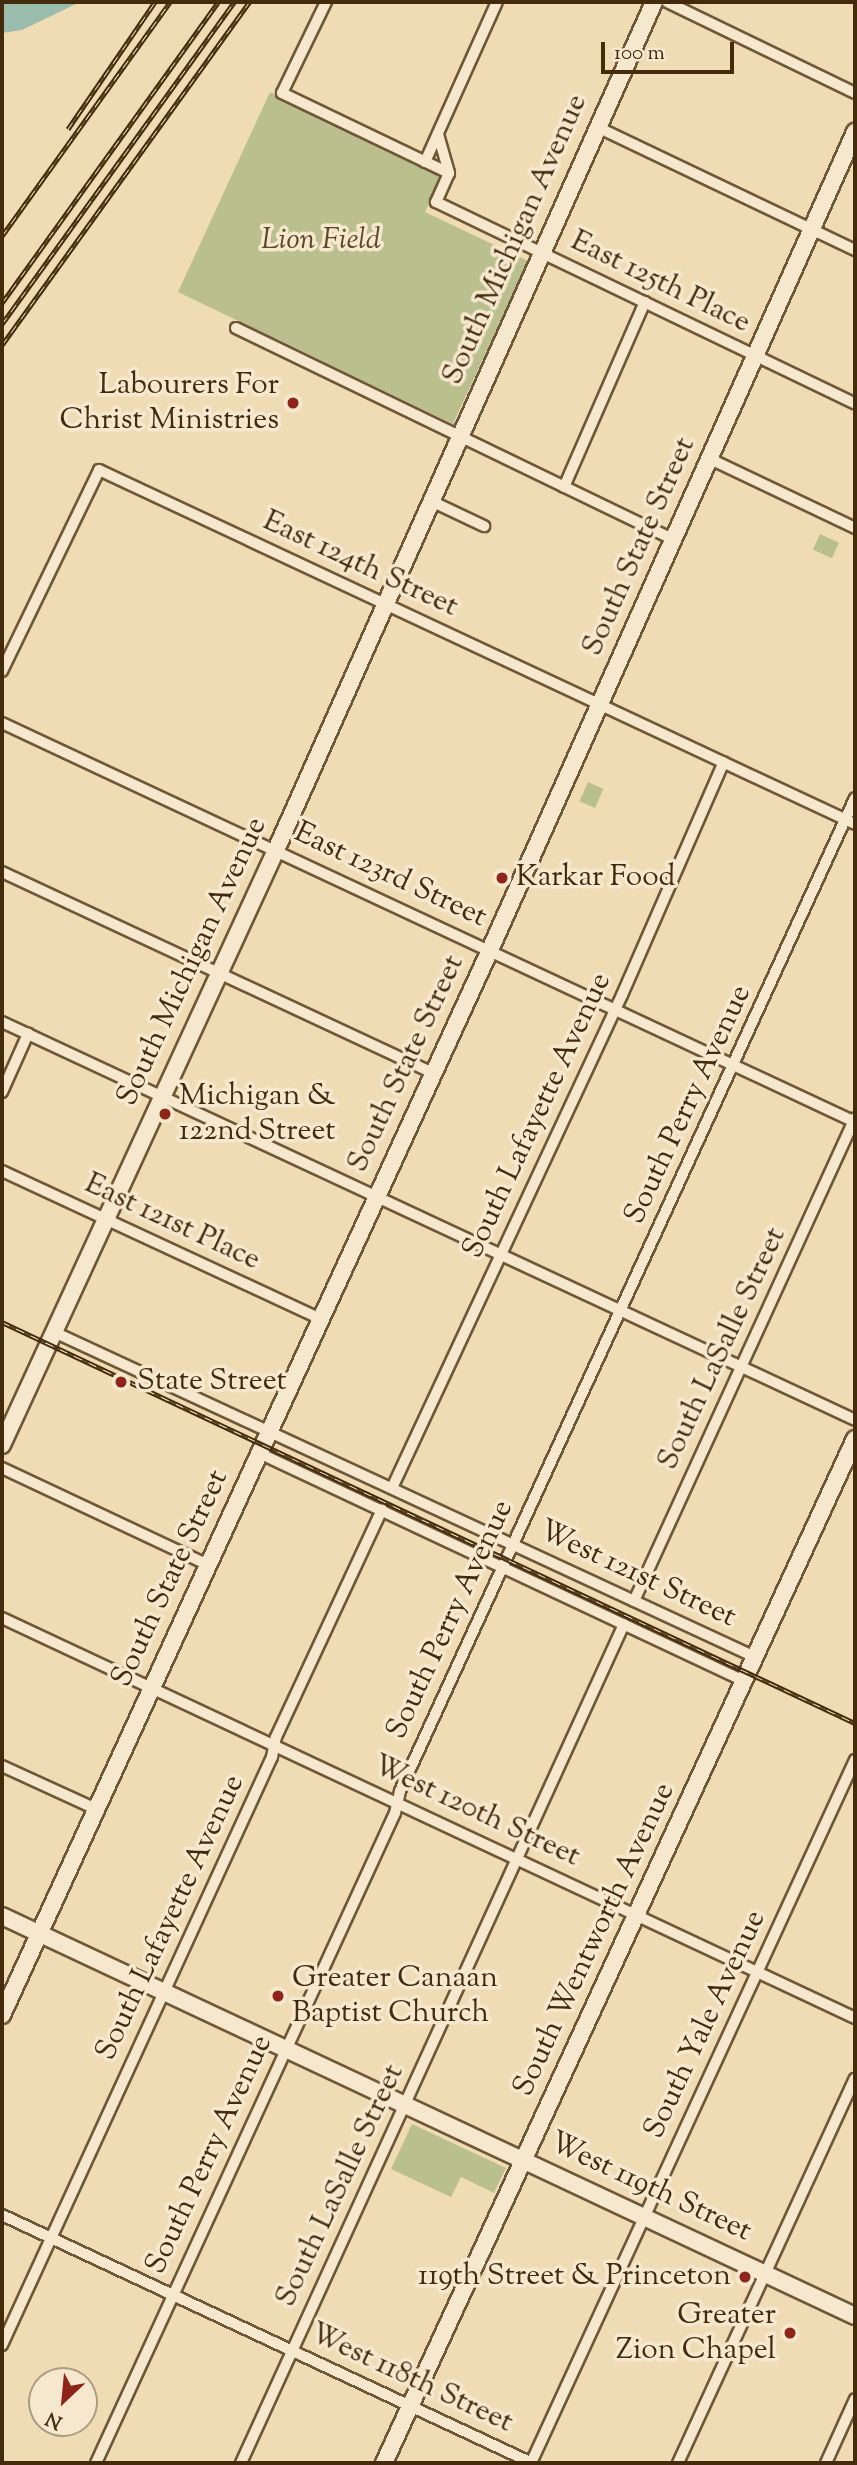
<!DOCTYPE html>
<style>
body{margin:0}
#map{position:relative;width:857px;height:2465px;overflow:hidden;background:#f0dcb4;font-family:"Sorts Mill Goudy",serif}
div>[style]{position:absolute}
.green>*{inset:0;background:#bac08d;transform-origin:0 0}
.water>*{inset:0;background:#9abcac}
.roads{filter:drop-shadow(2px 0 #6f5735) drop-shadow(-2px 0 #6f5735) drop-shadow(0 2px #6f5735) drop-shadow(0 -2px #6f5735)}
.street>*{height:10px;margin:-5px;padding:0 5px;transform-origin:5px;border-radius:5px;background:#f5e8ce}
.secondary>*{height:16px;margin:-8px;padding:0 8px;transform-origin:8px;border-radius:8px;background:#f5e8ce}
.rail>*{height:5px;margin-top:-2.5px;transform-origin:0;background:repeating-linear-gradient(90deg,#f5e8ce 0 8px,#442b0b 0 16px);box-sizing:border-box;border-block:2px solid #442b0b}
.dots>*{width:19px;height:19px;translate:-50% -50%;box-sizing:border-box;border:4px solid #f5e8ce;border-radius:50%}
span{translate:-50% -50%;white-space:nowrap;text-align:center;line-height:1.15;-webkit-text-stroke:7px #f5e8ce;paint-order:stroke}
.street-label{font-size:30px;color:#442b0b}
.park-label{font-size:30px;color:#5c4925;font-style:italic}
.poi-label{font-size:30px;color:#442b0b}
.right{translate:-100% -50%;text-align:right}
.left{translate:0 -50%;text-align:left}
.frame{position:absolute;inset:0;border:4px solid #442b0b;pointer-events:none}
.north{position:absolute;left:28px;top:2367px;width:70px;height:70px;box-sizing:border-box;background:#f5e8ce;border:2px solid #ae9c80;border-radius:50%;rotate:206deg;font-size:19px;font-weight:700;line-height:28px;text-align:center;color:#442b0b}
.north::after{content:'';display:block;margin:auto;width:24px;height:32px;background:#8f2418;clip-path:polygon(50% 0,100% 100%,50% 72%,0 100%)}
.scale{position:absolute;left:601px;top:42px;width:133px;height:32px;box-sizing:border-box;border:4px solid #442b0b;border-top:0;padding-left:9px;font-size:21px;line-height:24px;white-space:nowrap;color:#442b0b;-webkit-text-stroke:5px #f5e8ce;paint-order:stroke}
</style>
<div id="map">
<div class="green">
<i style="clip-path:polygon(270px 92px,435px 172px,440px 180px,425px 212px,528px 261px,453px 424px,178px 292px)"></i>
<i style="left:820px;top:534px;width:21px;height:17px;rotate:25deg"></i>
<i style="left:588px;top:782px;width:17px;height:21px;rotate:24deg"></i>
<i style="clip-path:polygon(412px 2124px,506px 2168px,494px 2193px,461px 2177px,451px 2197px,391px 2169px)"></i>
</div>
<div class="water">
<i style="clip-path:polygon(2px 2px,80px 2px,22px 30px,2px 33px)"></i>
</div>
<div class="roads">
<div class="street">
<i style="left:326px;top:2px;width:101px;rotate:115.8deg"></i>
<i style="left:282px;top:93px;width:185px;rotate:25.6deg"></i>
<i style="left:667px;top:2px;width:209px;rotate:25.8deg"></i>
<i style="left:597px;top:127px;width:286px;rotate:25.5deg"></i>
<i style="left:438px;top:134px;width:41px;rotate:74.2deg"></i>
<i style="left:425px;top:162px;width:175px;rotate:-65.8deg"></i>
<i style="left:449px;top:173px;width:32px;rotate:114deg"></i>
<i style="left:436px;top:202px;width:465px;rotate:25.7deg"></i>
<i style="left:236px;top:328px;width:487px;rotate:25.8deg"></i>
<i style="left:710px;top:459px;width:161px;rotate:25.4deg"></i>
<i style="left:564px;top:487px;width:202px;rotate:-66.4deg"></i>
<i style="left:431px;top:501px;width:59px;rotate:25.3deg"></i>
<i style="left:2px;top:671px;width:223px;rotate:-64.2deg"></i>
<i style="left:99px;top:470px;width:835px;rotate:25.09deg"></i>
<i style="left:2px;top:723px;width:942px;rotate:25.07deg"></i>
<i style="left:2px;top:872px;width:476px;rotate:25deg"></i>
<i style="left:2px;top:1022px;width:941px;rotate:25.01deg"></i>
<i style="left:2px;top:1092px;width:64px;rotate:-65.9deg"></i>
<i style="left:2px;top:1171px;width:352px;rotate:24.9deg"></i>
<i style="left:54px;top:1332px;width:773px;rotate:24.87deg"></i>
<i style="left:259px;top:1453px;width:536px;rotate:25.18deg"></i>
<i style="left:2px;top:1468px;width:228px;rotate:25.2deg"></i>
<i style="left:392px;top:1488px;width:544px;rotate:-64.99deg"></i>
<i style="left:622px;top:995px;width:254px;rotate:-66.4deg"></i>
<i style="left:634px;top:1601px;width:531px;rotate:-65.41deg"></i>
<i style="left:2px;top:1618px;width:942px;rotate:25.12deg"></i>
<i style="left:2px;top:1766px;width:103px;rotate:24.6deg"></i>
<i style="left:2px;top:2215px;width:585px;rotate:25.08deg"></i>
<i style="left:2px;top:2345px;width:647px;rotate:-65.34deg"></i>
<i style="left:272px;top:1757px;width:20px;rotate:-79deg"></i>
<i style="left:276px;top:1737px;width:251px;rotate:-65deg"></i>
<i style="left:96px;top:2463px;width:715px;rotate:-65.3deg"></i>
<i style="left:395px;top:1813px;width:23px;rotate:-77deg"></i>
<i style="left:400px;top:1791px;width:1092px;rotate:-65.38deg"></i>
<i style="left:241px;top:2463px;width:922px;rotate:-65.46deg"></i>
<i style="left:531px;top:2463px;width:774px;rotate:-65.26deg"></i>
<i style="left:678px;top:2463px;width:423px;rotate:-65.3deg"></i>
<i style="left:826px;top:2463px;width:70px;rotate:-65.6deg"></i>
</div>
<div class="secondary">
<i style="left:2px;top:1445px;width:655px;rotate:-65.27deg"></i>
<i style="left:276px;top:850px;width:928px;rotate:-65.97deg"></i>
<i style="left:2px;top:1916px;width:942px;rotate:25.12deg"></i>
<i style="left:2px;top:2015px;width:1171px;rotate:-65.38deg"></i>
<i style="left:490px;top:950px;width:896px;rotate:-65.95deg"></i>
<i style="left:384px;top:2463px;width:1127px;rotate:-65.3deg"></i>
</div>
</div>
<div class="rail">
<i style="left:68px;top:129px;width:154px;rotate:-55.6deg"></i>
<i style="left:2px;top:236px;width:288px;rotate:-54.3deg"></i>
<i style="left:2px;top:303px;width:370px;rotate:-54.3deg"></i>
<i style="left:2px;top:324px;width:397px;rotate:-54.2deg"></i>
<i style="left:2px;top:345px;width:423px;rotate:-54.2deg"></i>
<i style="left:2px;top:1322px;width:943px;rotate:25.18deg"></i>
</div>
<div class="dots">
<i style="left:293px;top:403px;background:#8f2418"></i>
<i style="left:502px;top:878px;background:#8f2418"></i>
<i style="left:165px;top:1114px;background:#8f2418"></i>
<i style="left:121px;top:1382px;background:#8f2418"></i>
<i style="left:278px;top:1996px;background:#8f2418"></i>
<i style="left:745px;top:2277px;background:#8f2418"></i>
<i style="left:790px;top:2333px;background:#8f2418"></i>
</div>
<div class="street-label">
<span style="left:516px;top:240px;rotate:-66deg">South Michigan Avenue</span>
<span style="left:660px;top:283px;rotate:26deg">East 125th Place</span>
<span style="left:640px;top:547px;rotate:-66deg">South State Street</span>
<span style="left:360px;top:565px;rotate:25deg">East 124th Street</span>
<span style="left:390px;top:876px;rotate:25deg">East 123rd Street</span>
<span style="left:193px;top:962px;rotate:-65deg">South Michigan Avenue</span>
<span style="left:407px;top:1064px;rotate:-65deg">South State Street</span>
<span style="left:689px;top:1105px;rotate:-65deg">South Perry Avenue</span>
<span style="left:538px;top:1116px;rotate:-65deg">South Lafayette Avenue</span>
<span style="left:172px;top:1223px;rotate:25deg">East 121st Place</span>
<span style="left:723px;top:1349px;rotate:-65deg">South LaSalle Street</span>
<span style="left:637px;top:1575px;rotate:25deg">West 121st Street</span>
<span style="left:171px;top:1579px;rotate:-65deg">South State Street</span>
<span style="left:451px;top:1620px;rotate:-65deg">South Perry Avenue</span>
<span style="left:476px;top:1812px;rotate:25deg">West 120th Street</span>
<span style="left:171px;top:1918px;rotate:-65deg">South Lafayette Avenue</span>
<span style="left:595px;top:1940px;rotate:-65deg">South Wentworth Avenue</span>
<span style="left:706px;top:2025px;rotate:-65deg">South Yale Avenue</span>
<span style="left:210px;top:2155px;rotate:-65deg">South Perry Avenue</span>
<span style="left:341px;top:2186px;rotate:-65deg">South LaSalle Street</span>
<span style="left:650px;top:2188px;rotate:25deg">West 119th Street</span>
<span style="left:411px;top:2379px;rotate:25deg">West 118th Street</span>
</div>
<div class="park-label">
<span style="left:321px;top:241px">Lion Field</span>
</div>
<div class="poi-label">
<span class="right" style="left:279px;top:403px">Labourers For<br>Christ Ministries</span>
<span class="left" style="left:516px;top:878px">Karkar Food</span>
<span class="left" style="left:179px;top:1114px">Michigan &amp;<br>122nd Street</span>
<span class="left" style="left:137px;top:1382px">State Street</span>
<span class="left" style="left:292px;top:1996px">Greater Canaan<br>Baptist Church</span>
<span class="right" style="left:731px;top:2277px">119th Street &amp; Princeton</span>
<span class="right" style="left:776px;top:2333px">Greater<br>Zion Chapel</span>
</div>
<div class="frame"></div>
<div class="north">N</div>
<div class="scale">100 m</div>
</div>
